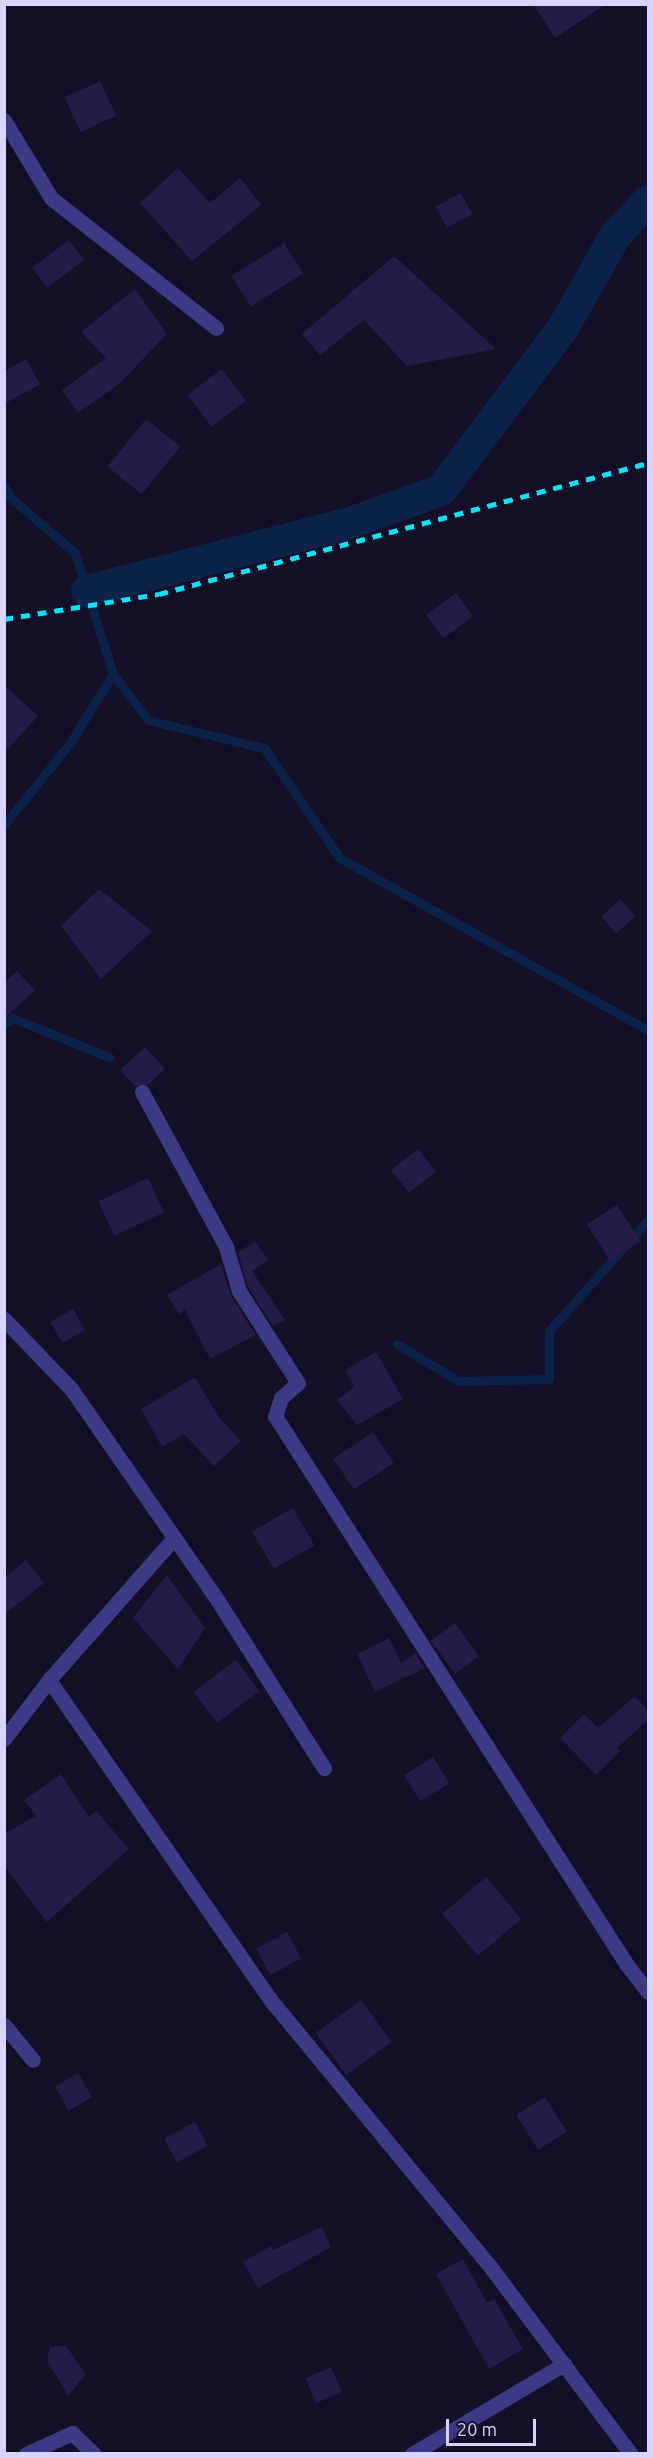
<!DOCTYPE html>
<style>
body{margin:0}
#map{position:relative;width:653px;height:2458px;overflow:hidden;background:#130f26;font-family:Ubuntu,sans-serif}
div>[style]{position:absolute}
.stream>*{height:9px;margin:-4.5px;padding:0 4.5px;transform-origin:4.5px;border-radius:4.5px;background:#0c2248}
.canal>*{height:32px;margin:-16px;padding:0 16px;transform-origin:16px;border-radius:16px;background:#0c2248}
.building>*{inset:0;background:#241b47;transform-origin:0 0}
.minor>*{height:15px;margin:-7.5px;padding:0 7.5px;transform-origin:7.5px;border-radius:7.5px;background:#3d3a85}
.rail>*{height:4.5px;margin-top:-2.25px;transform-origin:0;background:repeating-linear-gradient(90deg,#00e5ff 0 9px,transparent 0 17px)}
span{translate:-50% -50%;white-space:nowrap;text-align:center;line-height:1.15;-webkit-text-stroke:6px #130f26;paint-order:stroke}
.frame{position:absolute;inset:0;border:6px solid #d9d4ff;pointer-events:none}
.scale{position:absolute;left:446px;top:2419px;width:90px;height:27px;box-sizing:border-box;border:3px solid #d9d4ff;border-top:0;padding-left:8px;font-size:18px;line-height:21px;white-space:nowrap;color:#d9d4ff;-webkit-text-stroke:4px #130f26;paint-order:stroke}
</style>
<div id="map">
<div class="stream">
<i style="left:4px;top:486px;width:14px;rotate:60deg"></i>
<i style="left:11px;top:498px;width:84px;rotate:40.7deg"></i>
<i style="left:75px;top:553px;width:127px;rotate:72.6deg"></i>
<i style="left:113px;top:674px;width:58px;rotate:52.7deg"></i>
<i style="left:148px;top:720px;width:119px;rotate:13.6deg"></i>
<i style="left:264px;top:748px;width:134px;rotate:55.4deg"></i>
<i style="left:340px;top:858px;width:353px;rotate:29.2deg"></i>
<i style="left:4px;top:825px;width:105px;rotate:-51.2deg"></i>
<i style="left:70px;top:743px;width:81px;rotate:-58.1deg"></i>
<i style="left:4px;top:1023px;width:10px;rotate:-29deg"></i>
<i style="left:13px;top:1018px;width:104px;rotate:22.1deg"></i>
<i style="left:397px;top:1344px;width:71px;rotate:31.2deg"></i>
<i style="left:458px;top:1381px;width:91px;rotate:-1.3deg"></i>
<i style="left:549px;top:1379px;width:48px;rotate:-90deg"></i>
<i style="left:549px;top:1331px;width:149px;rotate:-48.3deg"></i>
</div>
<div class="canal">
<i style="left:87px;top:591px;width:272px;rotate:-14.5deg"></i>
<i style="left:350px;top:523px;width:97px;rotate:-19.9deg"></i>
<i style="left:441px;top:490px;width:203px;rotate:-53deg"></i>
<i style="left:563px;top:328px;width:106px;rotate:-60.5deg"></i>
<i style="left:615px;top:236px;width:48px;rotate:-46.7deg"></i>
</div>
<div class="building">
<i style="clip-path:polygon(533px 4px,606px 4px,555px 38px)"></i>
<i style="left:100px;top:81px;width:38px;height:39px;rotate:65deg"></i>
<i style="clip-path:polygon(178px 168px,210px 203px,240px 178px,261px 205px,192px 261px,140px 203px)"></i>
<i style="left:461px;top:193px;width:24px;height:29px;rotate:62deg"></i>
<i style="left:69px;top:240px;width:25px;height:46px;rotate:53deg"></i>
<i style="left:284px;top:243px;width:36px;height:62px;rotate:58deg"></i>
<i style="clip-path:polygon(394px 256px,496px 349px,407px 366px,364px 320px,320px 355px,302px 334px)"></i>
<i style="clip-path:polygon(135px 289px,167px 334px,119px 384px,78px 413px,62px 390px,106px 358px,81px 332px)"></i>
<i style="clip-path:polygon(26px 359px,40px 384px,4px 404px,4px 371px)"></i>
<i style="left:222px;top:369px;width:40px;height:43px;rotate:53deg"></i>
<i style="left:146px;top:419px;width:44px;height:61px;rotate:39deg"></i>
<i style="left:456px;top:593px;width:29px;height:37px;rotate:54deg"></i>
<i style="clip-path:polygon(4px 685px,38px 716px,4px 753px)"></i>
<i style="clip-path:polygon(99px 889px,152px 931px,101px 979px,61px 926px)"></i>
<i style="left:620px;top:899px;width:23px;height:26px;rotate:47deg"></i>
<i style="clip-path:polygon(17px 971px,35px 990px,4px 1019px,4px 983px)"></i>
<i style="clip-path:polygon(145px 1047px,165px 1069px,148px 1085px,135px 1086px,120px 1070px)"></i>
<i style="left:418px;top:1149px;width:29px;height:34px;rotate:52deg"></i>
<i style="left:148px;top:1178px;width:38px;height:55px;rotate:65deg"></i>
<i style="left:617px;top:1205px;width:43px;height:36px;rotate:57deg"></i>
<i style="clip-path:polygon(255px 1241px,268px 1260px,252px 1271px,285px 1320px,273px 1326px,248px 1287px,238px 1253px)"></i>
<i style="clip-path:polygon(221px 1264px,231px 1296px,256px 1335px,210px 1359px,185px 1310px,179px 1314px,167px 1295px)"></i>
<i style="left:73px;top:1309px;width:24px;height:26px;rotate:60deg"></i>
<i style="clip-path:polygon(376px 1352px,403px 1399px,357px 1425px,337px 1400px,354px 1387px,345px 1370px)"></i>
<i style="clip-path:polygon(195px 1377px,218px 1416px,241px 1441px,214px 1466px,184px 1434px,162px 1447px,141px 1409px)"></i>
<i style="left:373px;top:1432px;width:37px;height:48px;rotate:56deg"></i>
<i style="left:293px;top:1508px;width:43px;height:47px;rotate:60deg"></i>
<i style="clip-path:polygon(26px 1560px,44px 1583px,4px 1615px,4px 1578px)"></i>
<i style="clip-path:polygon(167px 1575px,205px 1628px,178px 1669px,133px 1618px)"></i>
<i style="left:455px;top:1623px;width:41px;height:30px;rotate:54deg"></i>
<i style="clip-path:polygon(389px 1638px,401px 1663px,415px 1653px,425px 1668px,375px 1692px,357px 1654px)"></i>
<i style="left:236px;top:1660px;width:39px;height:53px;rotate:53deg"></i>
<i style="clip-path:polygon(635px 1696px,648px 1711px,648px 1720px,617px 1748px,620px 1751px,596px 1775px,560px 1738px,584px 1714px,598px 1728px)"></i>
<i style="left:433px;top:1757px;width:31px;height:34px;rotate:58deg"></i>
<i style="clip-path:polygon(61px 1774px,89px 1817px,96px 1811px,129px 1849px,47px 1922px,4px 1866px,4px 1834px,36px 1816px,24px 1800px)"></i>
<i style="left:486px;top:1877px;width:55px;height:57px;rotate:50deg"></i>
<i style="left:287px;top:1932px;width:30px;height:35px;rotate:62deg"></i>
<i style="left:361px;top:2000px;width:52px;height:56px;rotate:54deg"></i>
<i style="left:78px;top:2073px;width:28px;height:27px;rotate:60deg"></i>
<i style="left:545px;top:2097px;width:41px;height:34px;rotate:58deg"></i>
<i style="left:195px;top:2122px;width:27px;height:35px;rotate:62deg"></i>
<i style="clip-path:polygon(322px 2227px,331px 2247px,258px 2288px,243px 2262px,271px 2246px,273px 2250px)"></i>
<i style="clip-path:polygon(463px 2259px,487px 2303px,494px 2299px,523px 2349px,489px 2369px,436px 2274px)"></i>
<i style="clip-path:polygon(65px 2345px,86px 2374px,68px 2396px,47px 2360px,50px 2347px)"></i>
<i style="left:331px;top:2367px;width:27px;height:28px;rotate:66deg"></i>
</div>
<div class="minor">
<i style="left:4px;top:120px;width:91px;rotate:58.9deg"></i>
<i style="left:51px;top:198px;width:210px;rotate:38.2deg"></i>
<i style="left:142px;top:1092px;width:176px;rotate:61.5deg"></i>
<i style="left:226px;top:1247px;width:46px;rotate:73.5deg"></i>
<i style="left:239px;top:1291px;width:109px;rotate:57.3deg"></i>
<i style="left:298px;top:1383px;width:23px;rotate:139deg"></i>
<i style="left:281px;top:1398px;width:19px;rotate:108deg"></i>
<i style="left:275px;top:1416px;width:652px;rotate:57.33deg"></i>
<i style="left:627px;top:1965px;width:34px;rotate:52deg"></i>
<i style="left:4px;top:1319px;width:98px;rotate:46.2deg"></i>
<i style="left:72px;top:1390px;width:257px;rotate:55.3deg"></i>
<i style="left:218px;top:1601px;width:198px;rotate:57.6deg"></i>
<i style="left:174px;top:1538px;width:189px;rotate:131.4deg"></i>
<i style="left:49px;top:1680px;width:393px;rotate:55.3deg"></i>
<i style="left:273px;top:2003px;width:345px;rotate:50.5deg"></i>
<i style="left:492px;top:2269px;width:231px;rotate:53.1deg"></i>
<i style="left:4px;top:1739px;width:74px;rotate:-52.7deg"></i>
<i style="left:4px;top:2025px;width:45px;rotate:50.4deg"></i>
<i style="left:26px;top:2454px;width:51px;rotate:-24.5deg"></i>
<i style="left:72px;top:2433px;width:30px;rotate:44deg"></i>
<i style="left:412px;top:2454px;width:177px;rotate:-30.6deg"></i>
</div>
<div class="rail">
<i style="left:4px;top:619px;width:157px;rotate:-9.2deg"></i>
<i style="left:159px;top:594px;width:506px;rotate:-15deg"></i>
</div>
<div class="frame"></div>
<div class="scale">20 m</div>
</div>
